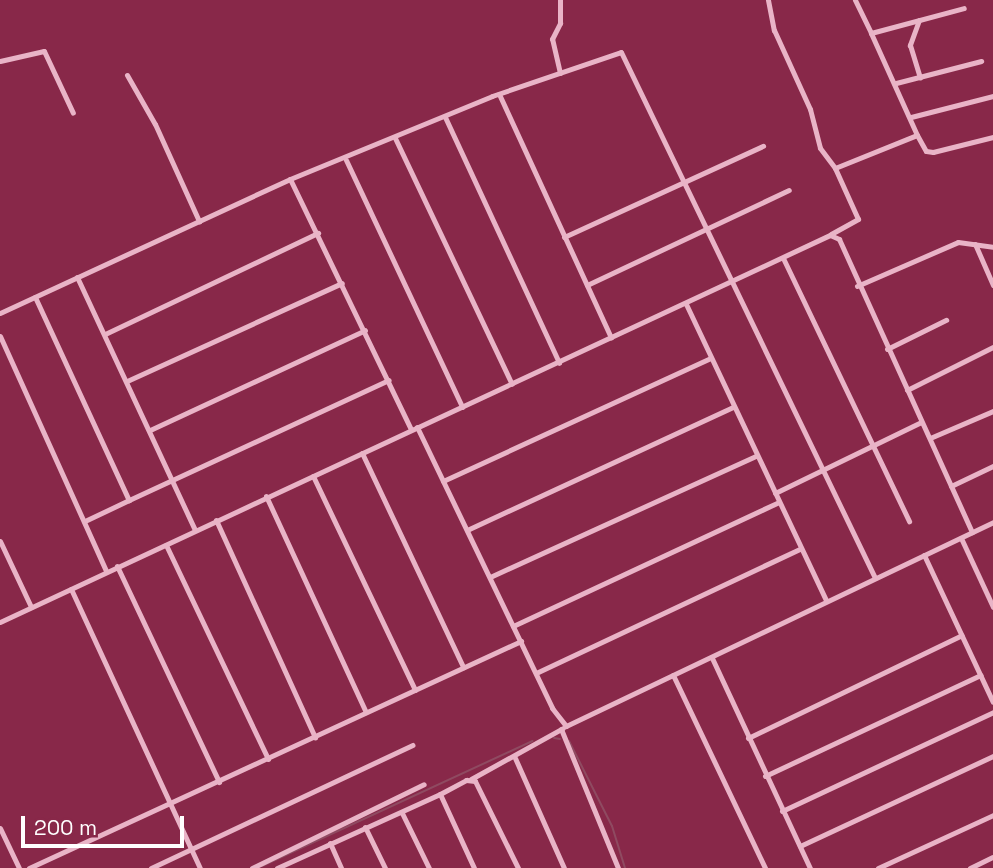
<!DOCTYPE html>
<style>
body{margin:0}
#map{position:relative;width:993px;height:868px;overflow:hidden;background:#882849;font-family:"Space Grotesk",sans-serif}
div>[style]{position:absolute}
.stream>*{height:2px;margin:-1px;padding:0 1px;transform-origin:1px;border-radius:1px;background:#8f4a61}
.street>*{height:5px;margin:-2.5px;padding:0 2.5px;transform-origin:2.5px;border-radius:2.5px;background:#e9b4c7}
span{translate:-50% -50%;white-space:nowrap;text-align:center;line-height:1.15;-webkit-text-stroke:7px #882849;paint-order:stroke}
.scale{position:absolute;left:21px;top:816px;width:163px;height:32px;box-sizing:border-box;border:4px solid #fff;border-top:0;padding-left:9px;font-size:21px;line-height:24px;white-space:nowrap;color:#fff;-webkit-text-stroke:5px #882849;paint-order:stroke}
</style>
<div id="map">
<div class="stream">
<i style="left:554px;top:738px;width:6px;rotate:9deg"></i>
<i style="left:569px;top:741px;width:95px;rotate:63.2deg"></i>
<i style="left:612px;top:826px;width:44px;rotate:72.8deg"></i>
<i style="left:262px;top:866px;width:298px;rotate:-24.8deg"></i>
</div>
<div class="street">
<i style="left:768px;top:0;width:31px;rotate:79deg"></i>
<i style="left:774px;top:30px;width:87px;rotate:65.5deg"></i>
<i style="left:810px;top:109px;width:40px;rotate:75.6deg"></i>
<i style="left:820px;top:148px;width:25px;rotate:53deg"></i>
<i style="left:855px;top:0;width:37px;rotate:64deg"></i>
<i style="left:919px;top:20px;width:27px;rotate:110deg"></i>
<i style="left:910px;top:45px;width:34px;rotate:73deg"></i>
<i style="left:0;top:61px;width:45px;rotate:-12.8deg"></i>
<i style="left:44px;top:51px;width:68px;rotate:64.9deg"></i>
<i style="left:560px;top:73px;width:35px;rotate:-103deg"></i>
<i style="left:552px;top:39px;width:18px;rotate:-63deg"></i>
<i style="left:560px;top:23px;width:23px;rotate:-90deg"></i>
<i style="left:127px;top:75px;width:56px;rotate:60.3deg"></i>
<i style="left:155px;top:124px;width:107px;rotate:65.6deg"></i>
<i style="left:896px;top:83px;width:88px;rotate:-14.5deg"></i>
<i style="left:499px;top:94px;width:268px;rotate:65.3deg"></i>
<i style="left:445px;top:117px;width:271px;rotate:65.1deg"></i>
<i style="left:911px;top:117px;width:85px;rotate:-14.4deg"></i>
<i style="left:917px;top:135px;width:18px;rotate:61deg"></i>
<i style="left:926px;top:151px;width:7px;rotate:8deg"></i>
<i style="left:933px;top:152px;width:62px;rotate:-14deg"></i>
<i style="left:395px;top:138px;width:272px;rotate:64.6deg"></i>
<i style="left:346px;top:160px;width:273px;rotate:64.8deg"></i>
<i style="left:290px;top:179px;width:278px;rotate:64.2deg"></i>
<i style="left:831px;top:234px;width:31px;rotate:-29deg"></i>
<i style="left:858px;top:219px;width:56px;rotate:-114.3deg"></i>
<i style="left:835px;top:168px;width:88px;rotate:-21.9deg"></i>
<i style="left:917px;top:135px;width:112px;rotate:-114.3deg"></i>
<i style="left:871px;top:33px;width:96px;rotate:-15deg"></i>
<i style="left:564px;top:237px;width:219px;rotate:-24.6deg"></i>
<i style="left:975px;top:244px;width:45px;rotate:66.3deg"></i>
<i style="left:783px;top:258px;width:292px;rotate:64.4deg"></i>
<i style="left:77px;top:277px;width:279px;rotate:65deg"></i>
<i style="left:587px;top:285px;width:223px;rotate:-25.2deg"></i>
<i style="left:857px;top:286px;width:110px;rotate:-23.5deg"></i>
<i style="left:958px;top:242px;width:35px;rotate:8deg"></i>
<i style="left:35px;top:297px;width:224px;rotate:65.2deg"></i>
<i style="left:129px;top:500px;width:49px;rotate:154.5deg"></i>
<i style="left:686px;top:304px;width:327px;rotate:64.7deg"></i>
<i style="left:0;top:313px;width:319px;rotate:-24.8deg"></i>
<i style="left:290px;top:179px;width:218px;rotate:-22.3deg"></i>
<i style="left:492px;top:96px;width:136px;rotate:-18.8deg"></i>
<i style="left:621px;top:52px;width:584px;rotate:64.22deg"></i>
<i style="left:105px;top:334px;width:236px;rotate:-25.4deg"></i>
<i style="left:0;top:336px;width:258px;rotate:65.7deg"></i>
<i style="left:887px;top:349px;width:66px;rotate:-26.2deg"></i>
<i style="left:127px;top:381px;width:236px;rotate:-24.5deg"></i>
<i style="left:907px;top:390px;width:96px;rotate:-26.6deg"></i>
<i style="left:417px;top:427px;width:312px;rotate:64.3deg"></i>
<i style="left:552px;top:708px;width:23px;rotate:52deg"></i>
<i style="left:566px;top:726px;width:473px;rotate:-25.5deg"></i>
<i style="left:150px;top:430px;width:237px;rotate:-24.9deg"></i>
<i style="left:930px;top:438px;width:69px;rotate:-23.2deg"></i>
<i style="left:362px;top:453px;width:237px;rotate:64.7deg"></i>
<i style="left:313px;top:476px;width:237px;rotate:64.5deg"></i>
<i style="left:443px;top:481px;width:294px;rotate:-24.7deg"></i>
<i style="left:951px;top:486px;width:47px;rotate:-25.5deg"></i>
<i style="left:775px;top:493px;width:162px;rotate:-25.9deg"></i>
<i style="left:266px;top:496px;width:238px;rotate:65.2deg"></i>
<i style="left:129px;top:500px;width:286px;rotate:-24.8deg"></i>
<i style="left:216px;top:520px;width:239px;rotate:65.5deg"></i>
<i style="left:467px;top:530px;width:293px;rotate:-24.8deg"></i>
<i style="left:961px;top:538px;width:76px;rotate:65.1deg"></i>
<i style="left:0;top:541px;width:73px;rotate:64.8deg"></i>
<i style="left:166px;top:545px;width:237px;rotate:64.5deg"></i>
<i style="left:924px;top:555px;width:162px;rotate:64.9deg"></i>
<i style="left:117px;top:566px;width:239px;rotate:64.7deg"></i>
<i style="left:490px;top:577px;width:292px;rotate:-24.5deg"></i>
<i style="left:71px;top:589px;width:307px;rotate:65.2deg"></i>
<i style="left:0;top:622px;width:916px;rotate:-25deg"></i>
<i style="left:830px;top:235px;width:10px;rotate:24deg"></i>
<i style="left:839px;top:239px;width:322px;rotate:65.6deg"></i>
<i style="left:513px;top:626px;width:293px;rotate:-25deg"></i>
<i style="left:712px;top:658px;width:232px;rotate:65deg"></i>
<i style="left:536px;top:673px;width:292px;rotate:-25.2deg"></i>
<i style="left:673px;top:675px;width:214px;rotate:64.5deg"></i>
<i style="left:561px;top:729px;width:150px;rotate:67.7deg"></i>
<i style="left:748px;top:738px;width:237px;rotate:-25.7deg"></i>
<i style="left:515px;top:758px;width:120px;rotate:66deg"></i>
<i style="left:765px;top:776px;width:238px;rotate:-25.1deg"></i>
<i style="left:471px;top:779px;width:105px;rotate:-29deg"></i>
<i style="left:440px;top:794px;width:30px;rotate:-28deg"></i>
<i style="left:466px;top:780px;width:9px;rotate:6deg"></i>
<i style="left:475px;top:781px;width:97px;rotate:63.7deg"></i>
<i style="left:782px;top:811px;width:233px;rotate:-25.1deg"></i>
<i style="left:402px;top:813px;width:61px;rotate:63.9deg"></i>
<i style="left:365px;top:827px;width:46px;rotate:64deg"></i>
<i style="left:0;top:828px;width:44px;rotate:64.6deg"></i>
<i style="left:330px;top:843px;width:27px;rotate:66deg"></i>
<i style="left:800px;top:846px;width:213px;rotate:-25deg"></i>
<i style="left:29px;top:868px;width:542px;rotate:-24.77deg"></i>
<i style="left:151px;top:868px;width:289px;rotate:-25.2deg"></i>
<i style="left:252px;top:868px;width:191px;rotate:-26deg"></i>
<i style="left:277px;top:868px;width:179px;rotate:-24.4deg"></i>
<i style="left:440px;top:794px;width:81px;rotate:65.3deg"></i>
<i style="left:878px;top:868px;width:127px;rotate:-24.7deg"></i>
<i style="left:970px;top:868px;width:25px;rotate:-26deg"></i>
</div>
<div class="scale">200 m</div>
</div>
